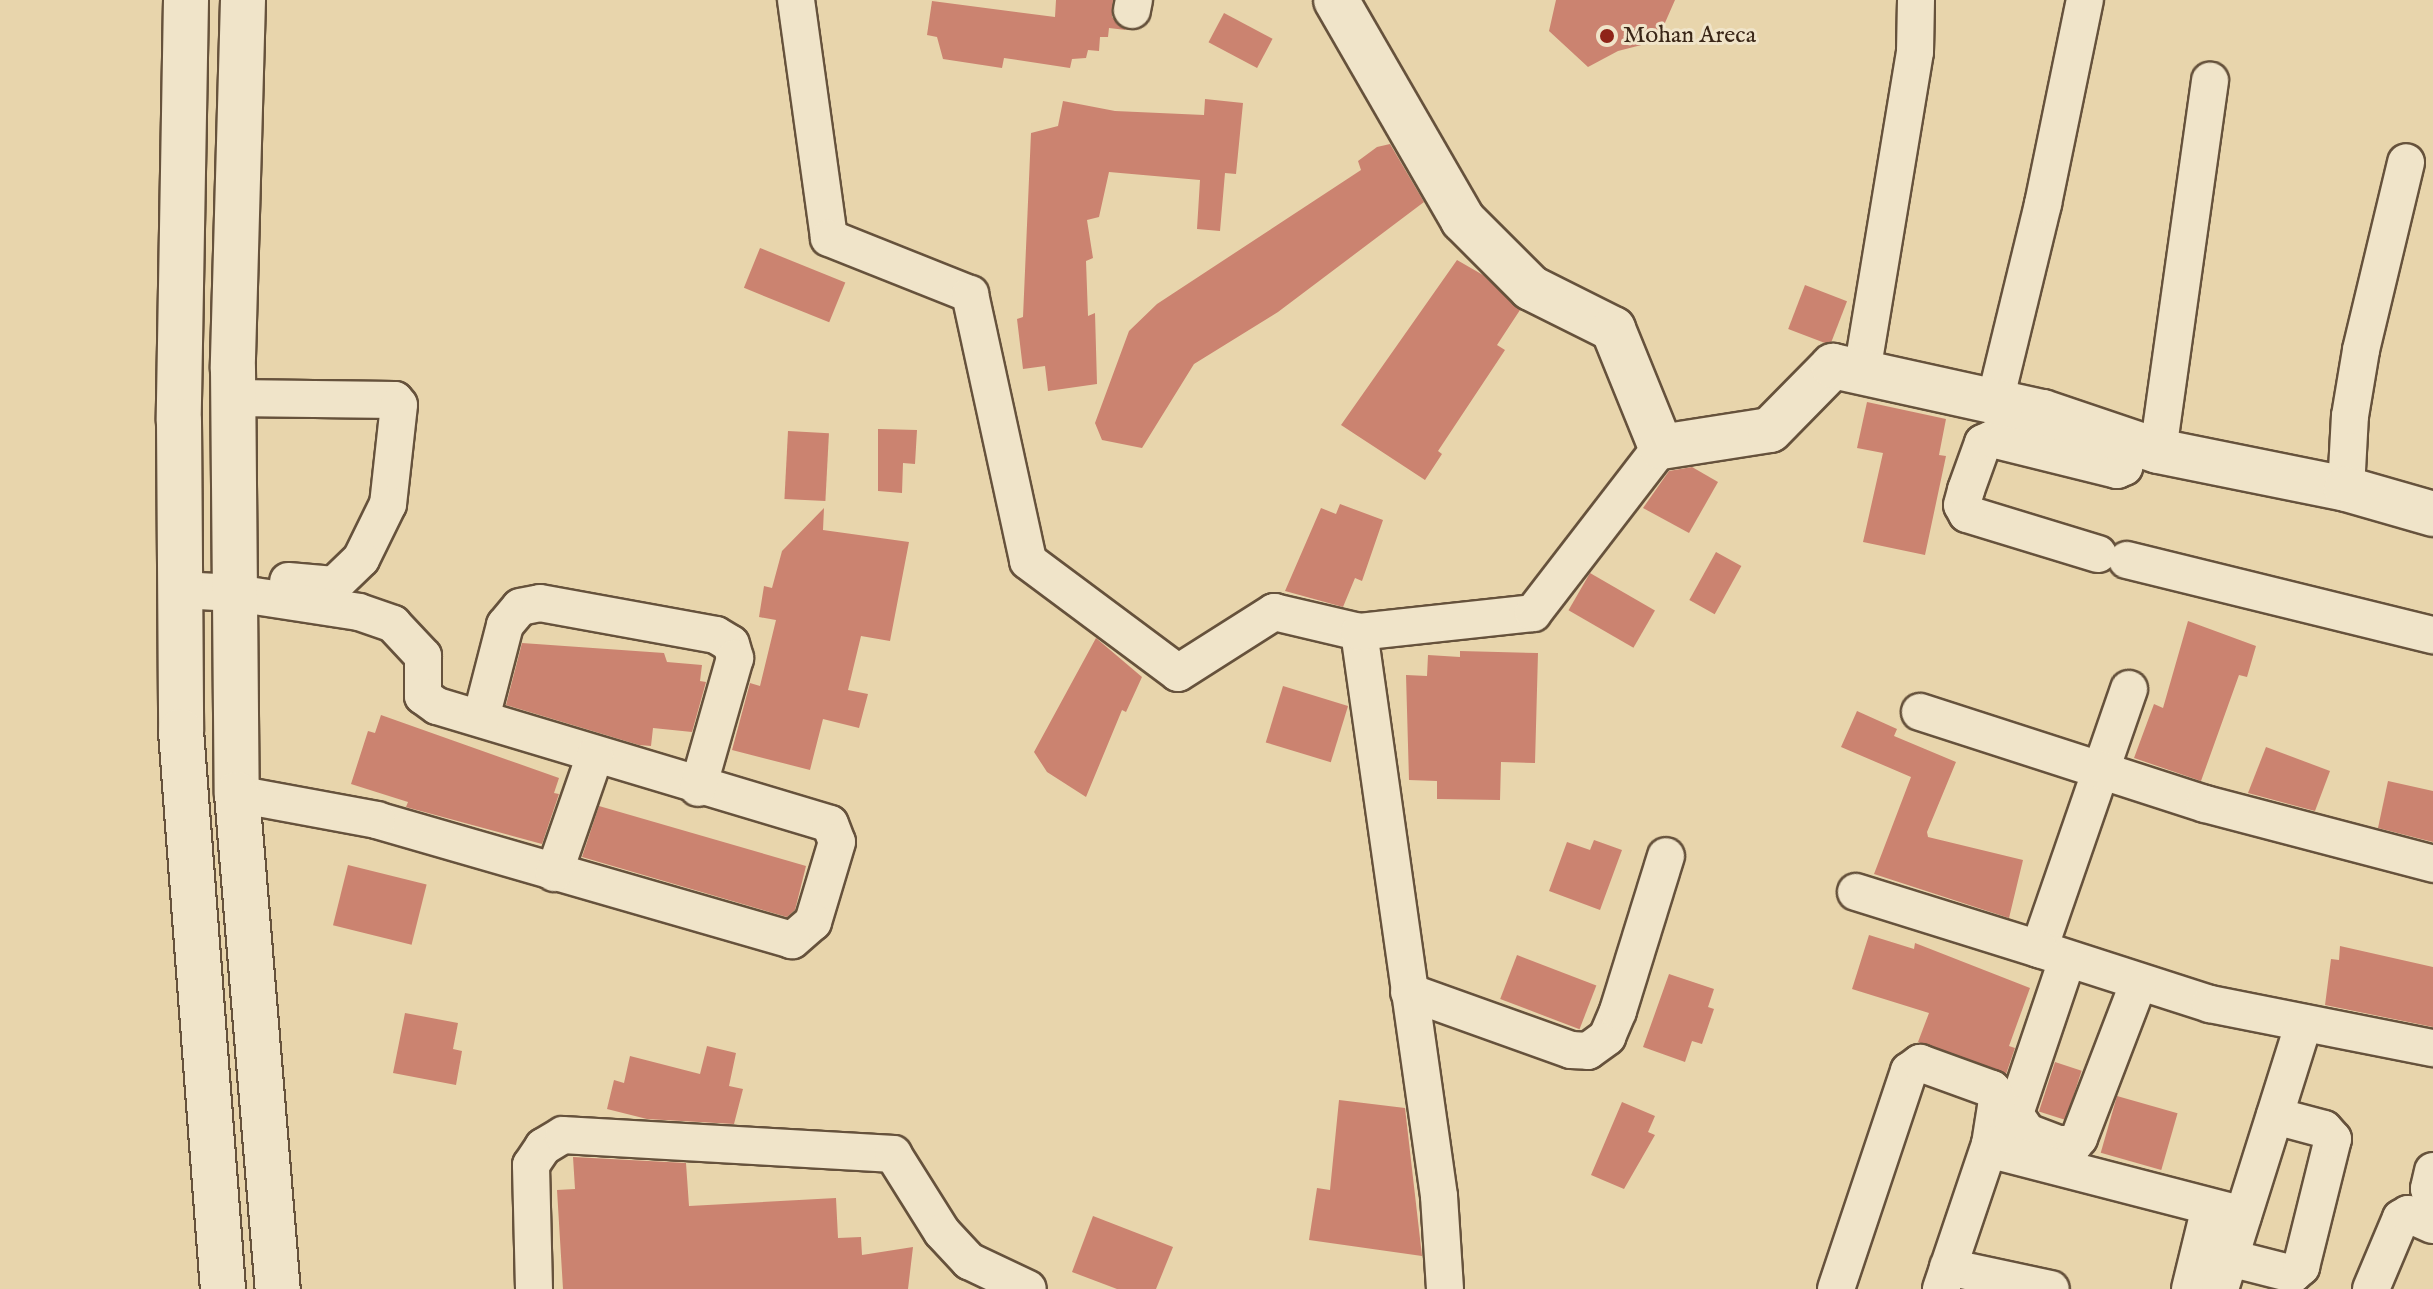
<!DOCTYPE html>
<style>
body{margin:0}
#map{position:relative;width:2433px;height:1289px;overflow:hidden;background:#e8d5ac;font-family:"IM FELL English",serif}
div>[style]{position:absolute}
.building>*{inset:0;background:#cb8370;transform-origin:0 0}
.roads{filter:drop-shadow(2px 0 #66523c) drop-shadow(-2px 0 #66523c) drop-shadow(0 2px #66523c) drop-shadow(0 -2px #66523c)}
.minor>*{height:36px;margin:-18px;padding:0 18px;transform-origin:18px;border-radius:18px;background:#f0e4c9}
.tertiary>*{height:44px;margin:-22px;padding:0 22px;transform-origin:22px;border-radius:22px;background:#f0e4c9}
.dots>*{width:22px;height:22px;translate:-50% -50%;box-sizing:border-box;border:4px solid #f0e4c9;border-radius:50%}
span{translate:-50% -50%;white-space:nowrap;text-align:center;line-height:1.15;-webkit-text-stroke:6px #f0e4c9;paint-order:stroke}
.poi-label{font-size:24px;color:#3a2617}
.left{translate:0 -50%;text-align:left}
</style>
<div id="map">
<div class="building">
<i style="clip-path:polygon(1056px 0,1113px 0,1112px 17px,1126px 30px,1109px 28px,1108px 37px,1100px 37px,1099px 51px,1088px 50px,1086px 58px,1072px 59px,1070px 68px,1004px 58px,1002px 68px,943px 59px,937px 37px,927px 35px,932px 1px,1055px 17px)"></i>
<i style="clip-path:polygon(1556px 0,1675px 0,1657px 41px,1618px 51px,1588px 67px,1549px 31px)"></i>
<i style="left:1224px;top:13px;width:55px;height:33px;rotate:28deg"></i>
<i style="clip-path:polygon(1205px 99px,1243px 103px,1236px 174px,1225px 173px,1220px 231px,1197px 229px,1200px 180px,1109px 172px,1099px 217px,1087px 220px,1093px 258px,1086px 261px,1088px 316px,1095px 313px,1097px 384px,1048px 391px,1045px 366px,1023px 369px,1017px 319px,1023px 317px,1031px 133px,1058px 126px,1063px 101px,1115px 111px,1204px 115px)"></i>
<i style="clip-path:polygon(1390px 144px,1424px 202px,1278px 312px,1194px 364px,1142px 448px,1102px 440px,1095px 423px,1129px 331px,1157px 304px,1361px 170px,1358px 161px,1377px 147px)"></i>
<i style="left:760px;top:248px;width:92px;height:43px;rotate:22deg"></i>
<i style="clip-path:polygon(1457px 260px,1483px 275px,1520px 310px,1497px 345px,1505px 350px,1438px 451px,1442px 454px,1425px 480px,1341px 425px)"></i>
<i style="left:1805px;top:285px;width:45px;height:47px;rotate:21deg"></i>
<i style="clip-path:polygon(1867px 402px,1946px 419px,1939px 455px,1946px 456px,1925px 555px,1863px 542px,1883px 453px,1857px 448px)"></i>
<i style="clip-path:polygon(878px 429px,917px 430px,915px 464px,903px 463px,902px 493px,878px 491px)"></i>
<i style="left:788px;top:431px;width:41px;height:68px;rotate:3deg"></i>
<i style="clip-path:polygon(1692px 467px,1718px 482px,1689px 533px,1643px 508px,1669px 471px)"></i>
<i style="clip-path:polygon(1340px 504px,1383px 520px,1362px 581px,1355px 578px,1343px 607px,1285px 591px,1321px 508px,1336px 514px)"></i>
<i style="clip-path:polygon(824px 508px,823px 530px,909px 542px,890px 641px,861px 636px,848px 690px,868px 694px,859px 728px,823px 719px,810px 770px,732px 750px,750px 683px,760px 686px,776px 620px,759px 617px,764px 586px,772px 588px,782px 551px)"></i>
<i style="left:1716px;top:552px;width:29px;height:55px;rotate:29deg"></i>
<i style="left:1590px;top:573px;width:75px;height:43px;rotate:30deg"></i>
<i style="clip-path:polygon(2188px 621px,2256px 646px,2247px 677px,2239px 675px,2201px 781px,2134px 758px,2154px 704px,2163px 708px)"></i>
<i style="clip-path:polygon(1096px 638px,1142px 677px,1126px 712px,1122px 710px,1086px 797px,1047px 772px,1034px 752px)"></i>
<i style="clip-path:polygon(522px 643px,664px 653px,667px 662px,702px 665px,700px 681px,706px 682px,692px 732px,653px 728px,651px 746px,639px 745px,506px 705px)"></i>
<i style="clip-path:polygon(1460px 651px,1538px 653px,1535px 763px,1501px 762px,1500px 800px,1437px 799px,1437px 781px,1409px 780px,1406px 675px,1427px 676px,1428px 655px,1460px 657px)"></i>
<i style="left:1283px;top:686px;width:68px;height:59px;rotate:17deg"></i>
<i style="clip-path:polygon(1857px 711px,1897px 729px,1894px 736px,1956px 762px,1927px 832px,1928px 837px,2023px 860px,2009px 918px,1874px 874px,1911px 777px,1841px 747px)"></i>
<i style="clip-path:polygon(381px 715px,559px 778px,554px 793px,559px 794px,542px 844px,406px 807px,408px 802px,351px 784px,368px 731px,375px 733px)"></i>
<i style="clip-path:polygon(2266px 747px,2330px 771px,2315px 811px,2248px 793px)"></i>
<i style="clip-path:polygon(2388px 781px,2433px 791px,2433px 842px,2378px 828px)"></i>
<i style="clip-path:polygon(599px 806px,806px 866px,795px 910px,787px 917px,582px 857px)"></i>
<i style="clip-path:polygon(1594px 840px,1622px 850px,1600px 910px,1549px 891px,1567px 842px,1590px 850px)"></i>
<i style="left:348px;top:865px;width:81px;height:62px;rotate:14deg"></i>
<i style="clip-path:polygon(1869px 935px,1914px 949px,1915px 943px,2030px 988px,2009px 1046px,2015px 1048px,2006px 1074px,1918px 1042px,1929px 1013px,1852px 989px)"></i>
<i style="clip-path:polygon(2340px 946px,2433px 967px,2433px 1027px,2325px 1005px,2331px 959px,2339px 960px)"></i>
<i style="left:1517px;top:955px;width:85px;height:47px;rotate:21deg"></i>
<i style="clip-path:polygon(1669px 974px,1714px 989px,1708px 1007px,1714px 1009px,1702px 1044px,1692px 1041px,1685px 1062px,1643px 1047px)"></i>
<i style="clip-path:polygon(405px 1013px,458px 1023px,453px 1049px,462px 1051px,456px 1085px,393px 1073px)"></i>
<i style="clip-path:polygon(707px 1046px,736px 1053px,729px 1086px,743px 1089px,734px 1124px,647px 1119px,607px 1109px,614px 1080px,624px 1083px,630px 1056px,700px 1074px)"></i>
<i style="left:2055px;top:1062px;width:28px;height:52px;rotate:18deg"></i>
<i style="left:2117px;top:1096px;width:63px;height:59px;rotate:16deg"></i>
<i style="clip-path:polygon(1339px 1100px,1405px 1108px,1422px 1256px,1309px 1240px,1317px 1188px,1330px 1190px)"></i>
<i style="clip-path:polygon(1622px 1102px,1655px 1116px,1648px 1132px,1655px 1135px,1624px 1189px,1591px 1175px)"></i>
<i style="clip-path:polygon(573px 1157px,686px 1163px,689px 1206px,836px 1198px,838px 1238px,861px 1237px,862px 1255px,913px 1247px,908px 1289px,563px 1289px,557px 1190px,575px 1189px)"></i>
<i style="clip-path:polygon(1093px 1216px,1173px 1247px,1156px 1289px,1117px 1289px,1072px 1272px)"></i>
</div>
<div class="roads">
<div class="minor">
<i style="left:796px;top:0;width:240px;rotate:82.1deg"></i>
<i style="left:829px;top:238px;width:152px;rotate:21.7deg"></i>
<i style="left:970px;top:294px;width:273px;rotate:77.7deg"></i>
<i style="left:1028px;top:561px;width:187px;rotate:36.7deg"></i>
<i style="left:1178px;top:673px;width:114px;rotate:-32.4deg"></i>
<i style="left:1274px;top:612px;width:87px;rotate:13.2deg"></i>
<i style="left:1132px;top:10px;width:10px;rotate:-79deg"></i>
<i style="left:1862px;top:372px;width:324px;rotate:-80.6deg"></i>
<i style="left:1915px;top:52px;width:52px;rotate:-88.9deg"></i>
<i style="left:233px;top:398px;width:162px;rotate:0.7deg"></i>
<i style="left:395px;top:400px;width:6px;rotate:51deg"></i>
<i style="left:399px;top:405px;width:100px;rotate:96.3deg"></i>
<i style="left:388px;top:504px;width:61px;rotate:116.1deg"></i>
<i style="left:361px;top:559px;width:37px;rotate:136deg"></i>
<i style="left:334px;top:585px;width:46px;rotate:-175deg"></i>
<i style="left:1995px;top:401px;width:203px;rotate:-76.3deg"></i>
<i style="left:2043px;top:204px;width:208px;rotate:-78.4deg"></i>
<i style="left:2158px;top:451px;width:374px;rotate:-82deg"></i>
<i style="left:2346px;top:489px;width:73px;rotate:-86.9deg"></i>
<i style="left:2350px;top:416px;width:67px;rotate:-80.5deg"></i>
<i style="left:2361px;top:350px;width:193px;rotate:-76.5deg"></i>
<i style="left:2098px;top:554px;width:137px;rotate:-163deg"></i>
<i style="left:1967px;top:514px;width:10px;rotate:-119deg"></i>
<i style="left:1962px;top:505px;width:16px;rotate:-75deg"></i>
<i style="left:1966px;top:490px;width:50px;rotate:-70.1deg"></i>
<i style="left:1983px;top:443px;width:10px;rotate:-24deg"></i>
<i style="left:1992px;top:439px;width:129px;rotate:13.9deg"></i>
<i style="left:2117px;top:470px;width:8px;rotate:-23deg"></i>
<i style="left:2124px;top:467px;width:27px;rotate:-75deg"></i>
<i style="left:2127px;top:560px;width:315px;rotate:13.8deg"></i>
<i style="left:180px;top:590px;width:55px;rotate:3.1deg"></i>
<i style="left:235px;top:593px;width:125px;rotate:8.7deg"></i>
<i style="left:359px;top:612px;width:36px;rotate:19deg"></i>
<i style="left:393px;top:624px;width:44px;rotate:46.8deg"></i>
<i style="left:423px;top:656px;width:40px;rotate:90deg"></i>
<i style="left:423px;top:696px;width:17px;rotate:36deg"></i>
<i style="left:437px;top:706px;width:410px;rotate:16.7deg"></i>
<i style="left:830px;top:824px;width:19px;rotate:69deg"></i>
<i style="left:837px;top:842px;width:84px;rotate:106.7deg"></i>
<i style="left:813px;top:922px;width:28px;rotate:139deg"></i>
<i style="left:792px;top:940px;width:432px;rotate:-163.9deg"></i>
<i style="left:377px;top:820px;width:142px;rotate:-169.5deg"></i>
<i style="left:2129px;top:689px;width:275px;rotate:109.1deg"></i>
<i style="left:2039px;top:949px;width:180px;rotate:17.8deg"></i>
<i style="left:2210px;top:1004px;width:227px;rotate:11.2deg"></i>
<i style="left:1920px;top:712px;width:299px;rotate:17.9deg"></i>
<i style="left:2205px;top:804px;width:236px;rotate:14.7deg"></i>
<i style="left:481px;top:718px;width:96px;rotate:-75.5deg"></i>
<i style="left:505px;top:625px;width:23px;rotate:-50deg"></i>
<i style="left:520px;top:607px;width:20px;rotate:-11deg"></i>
<i style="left:540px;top:603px;width:179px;rotate:10.3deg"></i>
<i style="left:716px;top:635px;width:17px;rotate:31deg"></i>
<i style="left:731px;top:644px;width:15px;rotate:74deg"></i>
<i style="left:735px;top:658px;width:135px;rotate:105.9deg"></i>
<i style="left:554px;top:873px;width:125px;rotate:-70.8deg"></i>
<i style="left:1856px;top:892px;width:192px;rotate:17.3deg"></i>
<i style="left:2067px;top:960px;width:163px;rotate:108.7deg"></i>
<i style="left:2015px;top:1114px;width:22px;rotate:56deg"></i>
<i style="left:2027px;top:1132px;width:33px;rotate:21deg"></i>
<i style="left:2058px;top:1144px;width:16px"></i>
<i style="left:2074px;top:1144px;width:8px;rotate:-50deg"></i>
<i style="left:2079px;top:1138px;width:165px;rotate:-69deg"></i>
<i style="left:1409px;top:992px;width:172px;rotate:19.7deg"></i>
<i style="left:1571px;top:1050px;width:17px;rotate:3deg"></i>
<i style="left:1588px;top:1051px;width:24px;rotate:-36deg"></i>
<i style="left:1607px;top:1037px;width:28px;rotate:-67deg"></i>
<i style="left:1618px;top:1011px;width:162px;rotate:-72.8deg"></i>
<i style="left:1990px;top:1144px;width:13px;rotate:39deg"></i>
<i style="left:2000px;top:1152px;width:251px;rotate:14.5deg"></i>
<i style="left:2433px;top:1171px;width:18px;rotate:103deg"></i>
<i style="left:2429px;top:1189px;width:7px;rotate:56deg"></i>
<i style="left:2230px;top:1258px;width:65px;rotate:14.3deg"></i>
<i style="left:2293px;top:1274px;width:11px;rotate:-41deg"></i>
<i style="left:2301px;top:1267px;width:132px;rotate:-76deg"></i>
<i style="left:2333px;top:1139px;width:13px;rotate:-132deg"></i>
<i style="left:2324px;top:1129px;width:51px;rotate:-165.1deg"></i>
<i style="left:1948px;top:1267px;width:105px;rotate:12.1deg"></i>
<i style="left:534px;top:1289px;width:124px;rotate:-91.4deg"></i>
<i style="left:531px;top:1165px;width:22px;rotate:-56deg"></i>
<i style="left:543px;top:1147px;width:23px;rotate:-31deg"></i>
<i style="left:563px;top:1135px;width:331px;rotate:3.3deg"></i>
<i style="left:893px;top:1154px;width:92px;rotate:57.9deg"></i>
<i style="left:942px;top:1232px;width:40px;rotate:47deg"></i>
<i style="left:969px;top:1261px;width:65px;rotate:25.4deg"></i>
<i style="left:1445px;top:1289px;width:93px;rotate:-93.7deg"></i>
<i style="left:1439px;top:1196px;width:570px;rotate:-98.07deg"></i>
<i style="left:1359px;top:632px;width:175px;rotate:-6.2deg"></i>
<i style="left:1533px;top:613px;width:210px;rotate:-52.4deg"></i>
<i style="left:1836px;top:1289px;width:230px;rotate:-71.5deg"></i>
<i style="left:1909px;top:1071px;width:14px;rotate:-36deg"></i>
<i style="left:1920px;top:1063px;width:77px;rotate:19.9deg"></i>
<i style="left:1992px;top:1089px;width:12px;rotate:66deg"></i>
<i style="left:1997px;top:1100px;width:45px;rotate:99deg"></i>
<i style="left:1990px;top:1144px;width:153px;rotate:108.7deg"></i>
<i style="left:2190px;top:1289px;width:84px;rotate:-76.3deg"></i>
<i style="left:2220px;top:1289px;width:279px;rotate:-72.5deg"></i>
<i style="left:2371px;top:1289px;width:77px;rotate:-67.1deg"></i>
<i style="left:2401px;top:1218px;width:8px;rotate:-30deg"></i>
<i style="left:2408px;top:1214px;width:27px;rotate:24deg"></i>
</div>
<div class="tertiary">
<i style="left:186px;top:0;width:421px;rotate:91deg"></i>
<i style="left:179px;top:421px;width:310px;rotate:89.6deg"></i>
<i style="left:181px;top:731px;width:560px;rotate:85.7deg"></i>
<i style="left:243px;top:0;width:369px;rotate:91.6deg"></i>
<i style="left:233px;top:369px;width:425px;rotate:89.5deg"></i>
<i style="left:237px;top:794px;width:497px;rotate:85.3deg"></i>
<i style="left:1336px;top:0;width:254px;rotate:60deg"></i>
<i style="left:1463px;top:220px;width:96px;rotate:45deg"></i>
<i style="left:1531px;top:288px;width:92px;rotate:26.6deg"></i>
<i style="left:1613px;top:329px;width:127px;rotate:67.9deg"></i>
<i style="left:1661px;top:447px;width:110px;rotate:-8.9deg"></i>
<i style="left:1770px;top:430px;width:90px;rotate:-45.5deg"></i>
<i style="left:1833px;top:366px;width:215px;rotate:12.4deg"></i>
<i style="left:2043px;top:412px;width:121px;rotate:18.7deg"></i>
<i style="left:2158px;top:451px;width:192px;rotate:11.4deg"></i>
<i style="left:2346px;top:489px;width:91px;rotate:16deg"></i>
</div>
</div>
<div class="dots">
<i style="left:1607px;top:36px;background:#8f2418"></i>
</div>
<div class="poi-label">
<span class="left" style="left:1623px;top:36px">Mohan Areca</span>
</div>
</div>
